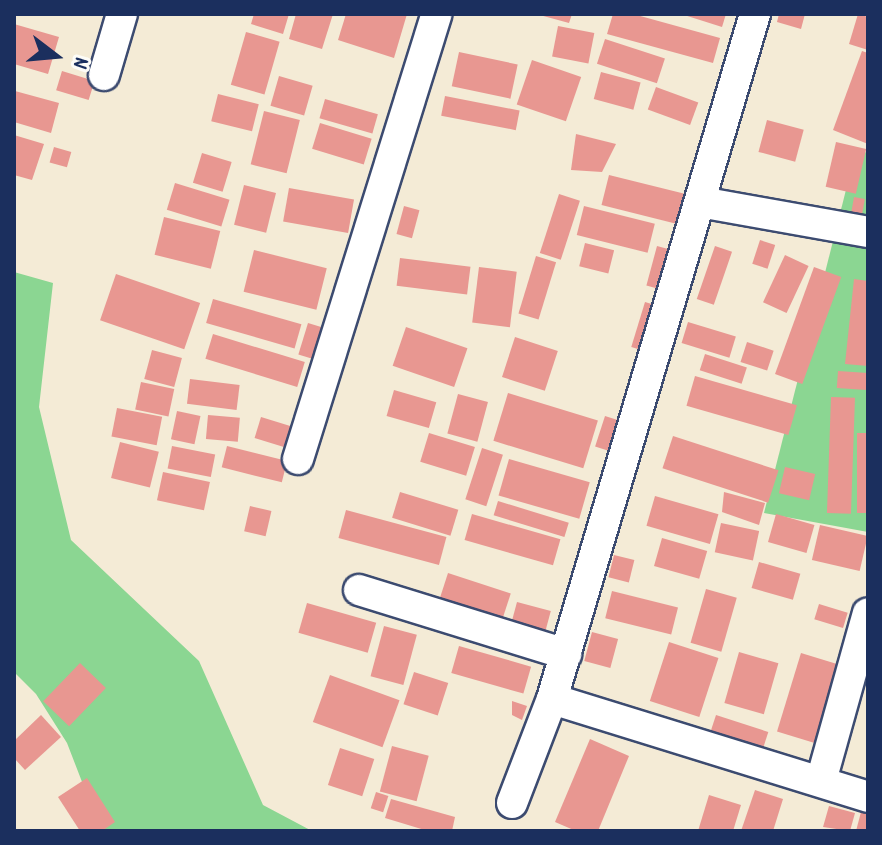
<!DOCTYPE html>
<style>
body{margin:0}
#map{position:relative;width:882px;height:845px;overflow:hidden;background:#f4ebd6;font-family:Dekko,sans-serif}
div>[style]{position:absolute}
.green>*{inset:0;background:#8bd692}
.building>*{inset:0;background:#e89791;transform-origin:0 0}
.roads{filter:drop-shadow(2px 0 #3c4b70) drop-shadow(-2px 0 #3c4b70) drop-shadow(0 2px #3c4b70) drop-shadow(0 -2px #3c4b70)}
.minor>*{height:30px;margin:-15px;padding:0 15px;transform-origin:15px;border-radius:15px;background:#fff}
span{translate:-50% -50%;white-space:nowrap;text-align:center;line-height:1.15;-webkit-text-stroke:8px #fdfcf7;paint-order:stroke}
.frame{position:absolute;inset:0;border:16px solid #1b2f5e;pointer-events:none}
.north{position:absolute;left:16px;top:16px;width:80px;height:80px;-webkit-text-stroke:6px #fdfcf7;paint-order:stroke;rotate:106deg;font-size:22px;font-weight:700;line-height:32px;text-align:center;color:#1b2f5e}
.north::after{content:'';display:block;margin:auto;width:28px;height:36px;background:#1b2f5e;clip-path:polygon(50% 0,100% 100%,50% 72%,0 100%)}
</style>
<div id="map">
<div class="green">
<i style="clip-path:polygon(868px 148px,868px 532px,764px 513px,848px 182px)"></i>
<i style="clip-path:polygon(14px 272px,53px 283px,39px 407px,71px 540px,199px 661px,263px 805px,312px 831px,101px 831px,67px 743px,36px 694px,14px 672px)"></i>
</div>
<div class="building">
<i style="clip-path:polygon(254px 14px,289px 14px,283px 34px,251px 24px)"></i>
<i style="clip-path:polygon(296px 14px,333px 14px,322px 49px,289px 39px)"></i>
<i style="clip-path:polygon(346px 14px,407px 14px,394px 58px,338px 40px)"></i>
<i style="clip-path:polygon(536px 14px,572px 14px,569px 23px)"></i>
<i style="clip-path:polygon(613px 14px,633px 14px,720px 38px,713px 63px,607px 34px)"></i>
<i style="clip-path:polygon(681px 14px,726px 14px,722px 27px)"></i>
<i style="clip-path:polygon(779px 14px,805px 14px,801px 29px,777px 22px)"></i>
<i style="clip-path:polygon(858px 14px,868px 17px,868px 50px,849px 44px)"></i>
<i style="clip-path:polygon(14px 24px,59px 37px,48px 74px,14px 64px)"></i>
<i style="left:558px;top:26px;width:37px;height:31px;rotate:11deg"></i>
<i style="left:246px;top:32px;width:35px;height:55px;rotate:16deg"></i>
<i style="left:605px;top:39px;width:63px;height:26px;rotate:18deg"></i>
<i style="clip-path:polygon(862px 51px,868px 53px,868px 144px,833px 130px)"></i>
<i style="left:459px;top:52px;width:60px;height:35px;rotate:12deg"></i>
<i style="left:532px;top:60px;width:52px;height:47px;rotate:19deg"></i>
<i style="left:62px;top:71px;width:34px;height:20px;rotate:17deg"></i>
<i style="left:601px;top:72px;width:41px;height:28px;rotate:15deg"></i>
<i style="left:279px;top:76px;width:35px;height:31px;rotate:16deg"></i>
<i style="left:656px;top:87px;width:45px;height:24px;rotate:20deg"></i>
<i style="clip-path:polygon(15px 91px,59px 103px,51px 133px,14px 122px)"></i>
<i style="left:218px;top:94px;width:42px;height:28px;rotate:14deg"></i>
<i style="left:445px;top:96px;width:76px;height:20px;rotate:11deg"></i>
<i style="left:325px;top:99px;width:55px;height:20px;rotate:16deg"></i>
<i style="left:264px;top:111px;width:37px;height:55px;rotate:14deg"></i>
<i style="left:767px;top:120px;width:38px;height:33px;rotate:15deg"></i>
<i style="left:320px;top:123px;width:54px;height:27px;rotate:17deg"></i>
<i style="clip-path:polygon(576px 134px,616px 144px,602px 172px,571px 170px)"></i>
<i style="clip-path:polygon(14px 135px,44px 144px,32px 180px,14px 175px)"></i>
<i style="left:836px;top:142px;width:31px;height:46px;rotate:13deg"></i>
<i style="left:54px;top:147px;width:18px;height:16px;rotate:16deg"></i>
<i style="left:202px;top:153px;width:31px;height:31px;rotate:17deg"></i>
<i style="left:609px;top:175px;width:81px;height:31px;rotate:14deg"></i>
<i style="left:175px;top:183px;width:57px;height:28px;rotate:17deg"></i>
<i style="left:244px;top:185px;width:33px;height:41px;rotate:14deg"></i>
<i style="left:289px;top:188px;width:66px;height:34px;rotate:10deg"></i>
<i style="left:559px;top:194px;width:22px;height:62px;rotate:18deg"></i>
<i style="left:854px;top:197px;width:11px;height:21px;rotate:10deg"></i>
<i style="left:404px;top:206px;width:16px;height:29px;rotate:15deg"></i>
<i style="left:584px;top:206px;width:73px;height:30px;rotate:14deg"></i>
<i style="left:164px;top:217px;width:58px;height:39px;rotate:14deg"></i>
<i style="left:760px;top:240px;width:16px;height:25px;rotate:18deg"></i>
<i style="left:585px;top:243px;width:30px;height:24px;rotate:14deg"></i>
<i style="left:657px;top:246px;width:20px;height:41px;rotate:15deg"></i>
<i style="left:715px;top:246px;width:18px;height:56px;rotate:19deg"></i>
<i style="left:254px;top:250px;width:75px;height:43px;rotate:14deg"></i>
<i style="left:785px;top:255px;width:26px;height:52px;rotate:25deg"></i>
<i style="left:536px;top:256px;width:21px;height:60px;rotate:17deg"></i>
<i style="left:400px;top:258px;width:71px;height:28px;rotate:7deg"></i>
<i style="left:479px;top:267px;width:38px;height:56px;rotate:7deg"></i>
<i style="left:814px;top:267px;width:29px;height:114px;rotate:20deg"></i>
<i style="left:116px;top:274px;width:89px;height:49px;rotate:19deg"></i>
<i style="clip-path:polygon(854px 279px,868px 281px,868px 366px,845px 364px)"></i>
<i style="left:213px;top:299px;width:92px;height:25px;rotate:16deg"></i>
<i style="left:645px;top:302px;width:14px;height:47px;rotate:17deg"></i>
<i style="left:688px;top:322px;width:50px;height:22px;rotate:17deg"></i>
<i style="left:308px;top:323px;width:24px;height:33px;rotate:17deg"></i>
<i style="left:406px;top:327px;width:65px;height:41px;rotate:19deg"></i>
<i style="left:213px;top:334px;width:96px;height:26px;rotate:17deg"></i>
<i style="left:515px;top:337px;width:45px;height:42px;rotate:18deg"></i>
<i style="left:747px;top:342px;width:28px;height:21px;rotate:18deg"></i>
<i style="left:152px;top:350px;width:31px;height:30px;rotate:15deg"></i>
<i style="left:705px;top:354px;width:44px;height:17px;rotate:18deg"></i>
<i style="left:838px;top:371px;width:30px;height:17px;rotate:4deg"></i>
<i style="left:695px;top:376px;width:106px;height:31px;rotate:16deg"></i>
<i style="left:190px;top:379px;width:50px;height:25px;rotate:7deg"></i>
<i style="left:141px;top:382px;width:34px;height:28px;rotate:12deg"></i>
<i style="left:394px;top:390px;width:44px;height:27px;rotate:16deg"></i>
<i style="left:508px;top:393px;width:94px;height:50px;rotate:17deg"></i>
<i style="left:458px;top:394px;width:31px;height:41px;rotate:15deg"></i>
<i style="left:831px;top:397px;width:24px;height:116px;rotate:2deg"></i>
<i style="left:117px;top:408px;width:46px;height:29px;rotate:11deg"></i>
<i style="left:177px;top:411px;width:24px;height:29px;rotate:12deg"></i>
<i style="left:208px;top:415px;width:32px;height:24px;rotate:5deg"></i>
<i style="left:605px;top:416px;width:19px;height:32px;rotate:18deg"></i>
<i style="left:261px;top:417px;width:34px;height:22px;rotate:17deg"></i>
<i style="left:429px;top:433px;width:48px;height:30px;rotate:17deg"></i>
<i style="left:857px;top:433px;width:11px;height:80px"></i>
<i style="left:673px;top:436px;width:111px;height:34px;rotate:18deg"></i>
<i style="left:120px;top:442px;width:40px;height:37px;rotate:14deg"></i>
<i style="left:172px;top:446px;width:44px;height:23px;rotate:11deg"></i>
<i style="left:227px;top:446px;width:62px;height:22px;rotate:14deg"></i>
<i style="left:482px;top:448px;width:22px;height:54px;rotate:18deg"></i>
<i style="left:509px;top:459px;width:84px;height:38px;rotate:16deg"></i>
<i style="left:785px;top:467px;width:31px;height:27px;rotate:13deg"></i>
<i style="left:163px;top:472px;width:48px;height:29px;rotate:12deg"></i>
<i style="left:400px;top:492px;width:61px;height:27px;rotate:17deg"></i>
<i style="clip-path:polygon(724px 492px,765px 503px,759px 525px,722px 512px)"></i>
<i style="left:655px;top:496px;width:66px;height:31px;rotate:16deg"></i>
<i style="left:498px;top:501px;width:74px;height:15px;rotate:17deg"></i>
<i style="left:250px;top:506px;width:22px;height:26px;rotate:13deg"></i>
<i style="left:346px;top:510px;width:104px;height:29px;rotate:15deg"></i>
<i style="left:472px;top:514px;width:92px;height:27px;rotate:16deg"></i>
<i style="left:776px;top:514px;width:40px;height:29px;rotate:16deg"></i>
<i style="left:721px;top:523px;width:39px;height:30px;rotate:12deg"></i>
<i style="left:820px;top:525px;width:49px;height:36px;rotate:13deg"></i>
<i style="left:662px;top:538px;width:47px;height:29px;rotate:16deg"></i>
<i style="left:614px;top:555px;width:21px;height:23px;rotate:14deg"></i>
<i style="left:759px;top:562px;width:43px;height:27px;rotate:16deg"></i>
<i style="left:448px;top:573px;width:66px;height:28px;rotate:18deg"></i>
<i style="left:706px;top:589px;width:32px;height:56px;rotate:16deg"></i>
<i style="left:612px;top:591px;width:68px;height:28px;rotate:14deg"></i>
<i style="left:517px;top:602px;width:35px;height:22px;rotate:15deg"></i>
<i style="left:307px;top:603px;width:72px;height:31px;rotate:16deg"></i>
<i style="left:819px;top:604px;width:30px;height:16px;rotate:17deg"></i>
<i style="left:384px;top:626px;width:34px;height:52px;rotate:15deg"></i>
<i style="left:592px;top:632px;width:27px;height:30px;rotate:15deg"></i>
<i style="left:669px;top:642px;width:52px;height:62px;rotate:18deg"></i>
<i style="left:459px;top:646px;width:75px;height:28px;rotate:16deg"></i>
<i style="left:739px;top:652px;width:41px;height:53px;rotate:16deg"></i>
<i style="left:801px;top:653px;width:47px;height:82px;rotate:17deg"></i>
<i style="left:80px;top:663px;width:36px;height:53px;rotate:44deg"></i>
<i style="left:414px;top:672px;width:36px;height:34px;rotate:18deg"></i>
<i style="left:330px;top:675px;width:74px;height:50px;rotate:20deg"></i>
<i style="clip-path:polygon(512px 701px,527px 706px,522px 720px,512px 715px)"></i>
<i style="clip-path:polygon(41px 715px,61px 737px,25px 770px,14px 758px,14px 741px)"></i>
<i style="left:716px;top:715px;width:55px;height:23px;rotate:18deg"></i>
<i style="clip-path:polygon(590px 739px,629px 756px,598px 831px,576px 831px,555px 822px)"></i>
<i style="left:392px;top:746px;width:38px;height:47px;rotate:15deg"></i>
<i style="left:340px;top:748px;width:36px;height:39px;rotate:18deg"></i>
<i style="clip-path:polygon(87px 778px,115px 822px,102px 831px,80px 831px,58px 797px)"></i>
<i style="clip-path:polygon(755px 790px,783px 799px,773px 831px,741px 831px)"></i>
<i style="left:376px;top:792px;width:13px;height:17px;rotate:18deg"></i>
<i style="clip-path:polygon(709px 795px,741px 805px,733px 831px,698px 831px)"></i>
<i style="clip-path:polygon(391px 799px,455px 817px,452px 831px,428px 831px,385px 818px)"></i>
<i style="clip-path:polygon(829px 806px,855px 813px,850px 831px,823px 827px)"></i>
<i style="clip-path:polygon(861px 812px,868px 814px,868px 831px,856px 831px)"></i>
</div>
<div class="roads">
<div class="minor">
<i style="left:755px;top:14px;width:714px;rotate:106.51deg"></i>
<i style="left:552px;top:699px;width:331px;rotate:17.2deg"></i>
<i style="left:104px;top:75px;width:64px;rotate:-73.6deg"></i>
<i style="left:700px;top:202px;width:171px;rotate:10.1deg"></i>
<i style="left:298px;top:459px;width:466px;rotate:-72.7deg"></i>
<i style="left:359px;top:590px;width:217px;rotate:17.2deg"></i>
<i style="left:821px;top:781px;width:174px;rotate:-74.4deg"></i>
<i style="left:512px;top:803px;width:111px;rotate:-69deg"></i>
</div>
</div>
<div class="frame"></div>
<div class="north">N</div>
</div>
